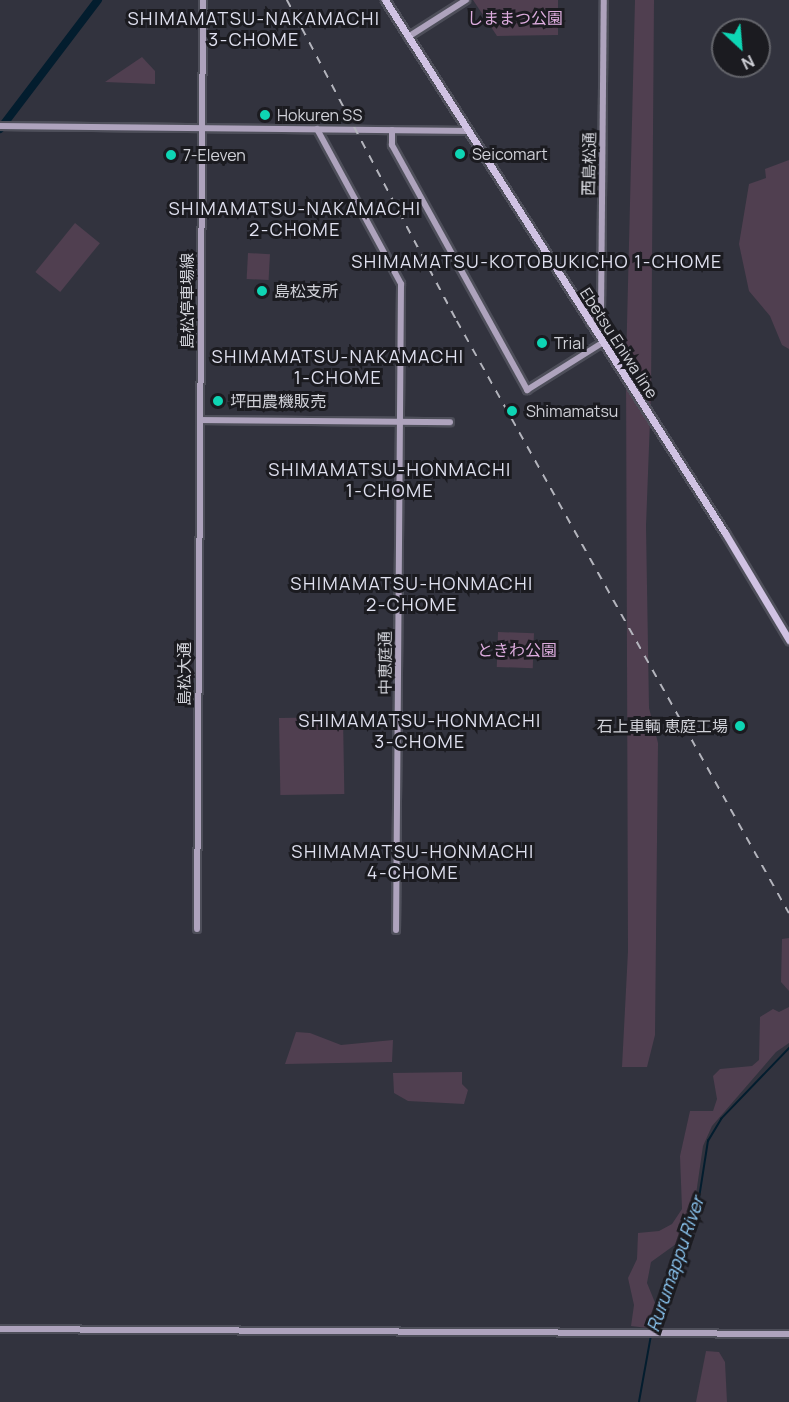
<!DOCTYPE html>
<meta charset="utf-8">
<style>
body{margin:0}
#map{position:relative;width:789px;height:1402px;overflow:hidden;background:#32333e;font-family:Manrope,"Noto Sans JP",sans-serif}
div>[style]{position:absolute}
.green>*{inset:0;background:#503f50;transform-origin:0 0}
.stream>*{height:1.5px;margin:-0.75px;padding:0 0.75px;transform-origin:0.75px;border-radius:0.75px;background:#031d2e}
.river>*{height:8px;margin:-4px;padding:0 4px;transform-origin:4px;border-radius:4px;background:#031d2e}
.roads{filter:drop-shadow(2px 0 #4e4f5a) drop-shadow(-2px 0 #4e4f5a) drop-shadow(0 2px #4e4f5a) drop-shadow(0 -2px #4e4f5a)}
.secondary>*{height:6px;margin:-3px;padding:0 3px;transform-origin:3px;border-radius:3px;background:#aea3bd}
.primary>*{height:7px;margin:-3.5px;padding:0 3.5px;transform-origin:3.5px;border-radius:3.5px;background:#d0c2e3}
.rail>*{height:1.5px;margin-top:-0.75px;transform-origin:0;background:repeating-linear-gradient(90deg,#b4b5bd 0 8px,transparent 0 16px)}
.dots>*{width:16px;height:16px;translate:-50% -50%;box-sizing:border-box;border:3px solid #1b1b20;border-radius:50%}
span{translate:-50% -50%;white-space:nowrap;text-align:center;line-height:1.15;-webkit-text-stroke:6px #1b1b20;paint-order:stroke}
.park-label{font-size:16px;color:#ddacde}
.poi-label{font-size:16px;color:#d0d1d8}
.left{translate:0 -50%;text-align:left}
.right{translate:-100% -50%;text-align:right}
.street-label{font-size:16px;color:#d0d1d8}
.neighbourhood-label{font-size:18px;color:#e0e1f0;letter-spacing:1.5px}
.water-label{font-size:18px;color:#8cc8f4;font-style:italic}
.north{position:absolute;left:711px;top:18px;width:60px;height:60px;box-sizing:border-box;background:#1b1b20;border:2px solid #63646a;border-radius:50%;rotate:154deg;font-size:16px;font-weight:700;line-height:24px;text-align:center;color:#d0d1d8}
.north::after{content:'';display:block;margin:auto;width:21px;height:27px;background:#0ed5b4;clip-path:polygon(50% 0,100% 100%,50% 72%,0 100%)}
</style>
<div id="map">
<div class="green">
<i style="clip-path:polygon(473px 0,558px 0,558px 35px,497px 36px)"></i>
<i style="clip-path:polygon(635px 0,654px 0,651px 394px,646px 526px,649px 708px,658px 743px,655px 1035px,647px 1067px,622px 1067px,628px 951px,626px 365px)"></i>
<i style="clip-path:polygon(142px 57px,155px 71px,155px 84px,105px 82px)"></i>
<i style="clip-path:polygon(789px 160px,789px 349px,782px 345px,770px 316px,749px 291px,739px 244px,749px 184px,766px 178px,765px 169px)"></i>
<i style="left:75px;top:223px;width:32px;height:63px;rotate:39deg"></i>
<i style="left:248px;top:253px;width:22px;height:26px;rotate:3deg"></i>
<i style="left:498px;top:632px;width:36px;height:35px;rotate:2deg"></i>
<i style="left:343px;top:717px;width:77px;height:64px;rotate:89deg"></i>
<i style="clip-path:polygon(789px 938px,789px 991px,781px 982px,782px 939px)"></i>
<i style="clip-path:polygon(789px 1007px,789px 1043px,776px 1052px,712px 1126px,703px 1146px,694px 1208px,683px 1239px,651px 1262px,647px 1283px,656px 1305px,648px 1328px,631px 1326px,634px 1305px,628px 1278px,637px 1259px,638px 1233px,659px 1231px,672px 1224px,682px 1209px,680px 1156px,690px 1111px,713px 1111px,717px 1099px,713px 1076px,720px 1069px,752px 1066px,759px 1060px,760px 1017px,773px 1009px,779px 1012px)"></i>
<i style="clip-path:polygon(296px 1032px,310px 1033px,341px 1045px,393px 1040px,392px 1062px,285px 1064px)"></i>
<i style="clip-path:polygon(462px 1072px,462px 1084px,468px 1090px,464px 1104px,408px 1101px,394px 1093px,393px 1073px)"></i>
<i style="clip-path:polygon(706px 1351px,719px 1352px,725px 1362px,727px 1402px,696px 1402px)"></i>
</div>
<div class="stream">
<i style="left:653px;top:1331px;width:128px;rotate:-69.9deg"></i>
<i style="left:697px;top:1211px;width:71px;rotate:-81.1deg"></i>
<i style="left:708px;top:1141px;width:26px;rotate:-59deg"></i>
<i style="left:721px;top:1119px;width:98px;rotate:-46.2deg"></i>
<i style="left:639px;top:1402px;width:68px;rotate:-79.8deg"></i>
</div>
<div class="river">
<i style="left:0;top:129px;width:162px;rotate:-52.8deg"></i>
</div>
<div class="roads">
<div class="secondary">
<i style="left:408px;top:37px;width:69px;rotate:-32.5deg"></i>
<i style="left:0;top:126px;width:468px;rotate:0.6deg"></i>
<i style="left:317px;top:129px;width:176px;rotate:61.5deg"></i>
<i style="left:401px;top:284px;width:646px;rotate:90.44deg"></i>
<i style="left:392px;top:130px;width:15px;rotate:90deg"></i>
<i style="left:392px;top:145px;width:280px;rotate:61.1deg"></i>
<i style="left:527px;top:390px;width:89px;rotate:-32.1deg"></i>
<i style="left:590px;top:323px;width:13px;rotate:-32deg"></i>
<i style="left:601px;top:316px;width:316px;rotate:-89.5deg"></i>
<i style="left:200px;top:420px;width:250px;rotate:0.5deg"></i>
<i style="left:197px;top:929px;width:929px;rotate:-89.63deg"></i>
<i style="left:0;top:1329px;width:789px;rotate:0.36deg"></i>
</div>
<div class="primary">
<i style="left:385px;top:0;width:632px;rotate:57.47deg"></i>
<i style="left:725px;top:533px;width:125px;rotate:59.1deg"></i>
</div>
</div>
<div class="rail">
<i style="left:287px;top:0;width:363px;rotate:62.1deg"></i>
<i style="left:457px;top:321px;width:679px;rotate:60.72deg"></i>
</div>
<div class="dots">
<i style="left:265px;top:115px;background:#0ed5b4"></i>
<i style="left:460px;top:154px;background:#0ed5b4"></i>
<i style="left:171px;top:155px;background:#0ed5b4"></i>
<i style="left:262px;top:291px;background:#0ed5b4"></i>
<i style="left:542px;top:343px;background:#0ed5b4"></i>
<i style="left:218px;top:401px;background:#0ed5b4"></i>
<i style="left:512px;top:411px;background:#0ed5b4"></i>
<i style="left:740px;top:726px;background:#0ed5b4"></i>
</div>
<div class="park-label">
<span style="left:515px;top:18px">しままつ公園</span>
<span style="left:517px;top:650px">ときわ公園</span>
</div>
<div class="poi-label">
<span class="left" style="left:277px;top:115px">Hokuren SS</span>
<span class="left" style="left:472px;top:154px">Seicomart</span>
<span class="left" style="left:183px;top:155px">7-Eleven</span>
<span class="left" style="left:274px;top:291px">島松支所</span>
<span class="left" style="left:554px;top:343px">Trial</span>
<span class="left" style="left:230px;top:401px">坪田農機販売</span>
<span class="left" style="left:526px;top:411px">Shimamatsu</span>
<span class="right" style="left:728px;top:726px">石上車輌 恵庭工場</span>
</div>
<div class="street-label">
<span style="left:589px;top:164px;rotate:-89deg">西島松通</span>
<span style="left:187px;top:301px;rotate:-90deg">島松停車場線</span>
<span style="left:619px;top:343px;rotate:57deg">Ebetsu Eniwa line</span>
<span style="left:385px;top:663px;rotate:-90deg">中恵庭通</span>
<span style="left:184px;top:674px;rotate:-90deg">島松大通</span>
</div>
<div class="neighbourhood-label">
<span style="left:254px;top:29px">SHIMAMATSU-NAKAMACHI<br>3-CHOME</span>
<span style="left:295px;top:219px">SHIMAMATSU-NAKAMACHI<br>2-CHOME</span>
<span style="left:537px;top:261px">SHIMAMATSU-KOTOBUKICHO 1-CHOME</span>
<span style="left:338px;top:367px">SHIMAMATSU-NAKAMACHI<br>1-CHOME</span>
<span style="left:390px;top:480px">SHIMAMATSU-HONMACHI<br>1-CHOME</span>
<span style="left:412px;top:594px">SHIMAMATSU-HONMACHI<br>2-CHOME</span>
<span style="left:420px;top:731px">SHIMAMATSU-HONMACHI<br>3-CHOME</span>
<span style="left:413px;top:862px">SHIMAMATSU-HONMACHI<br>4-CHOME</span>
</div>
<div class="water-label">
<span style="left:675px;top:1264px;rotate:-71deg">Rurumappu River</span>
</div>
<div class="north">N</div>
</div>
